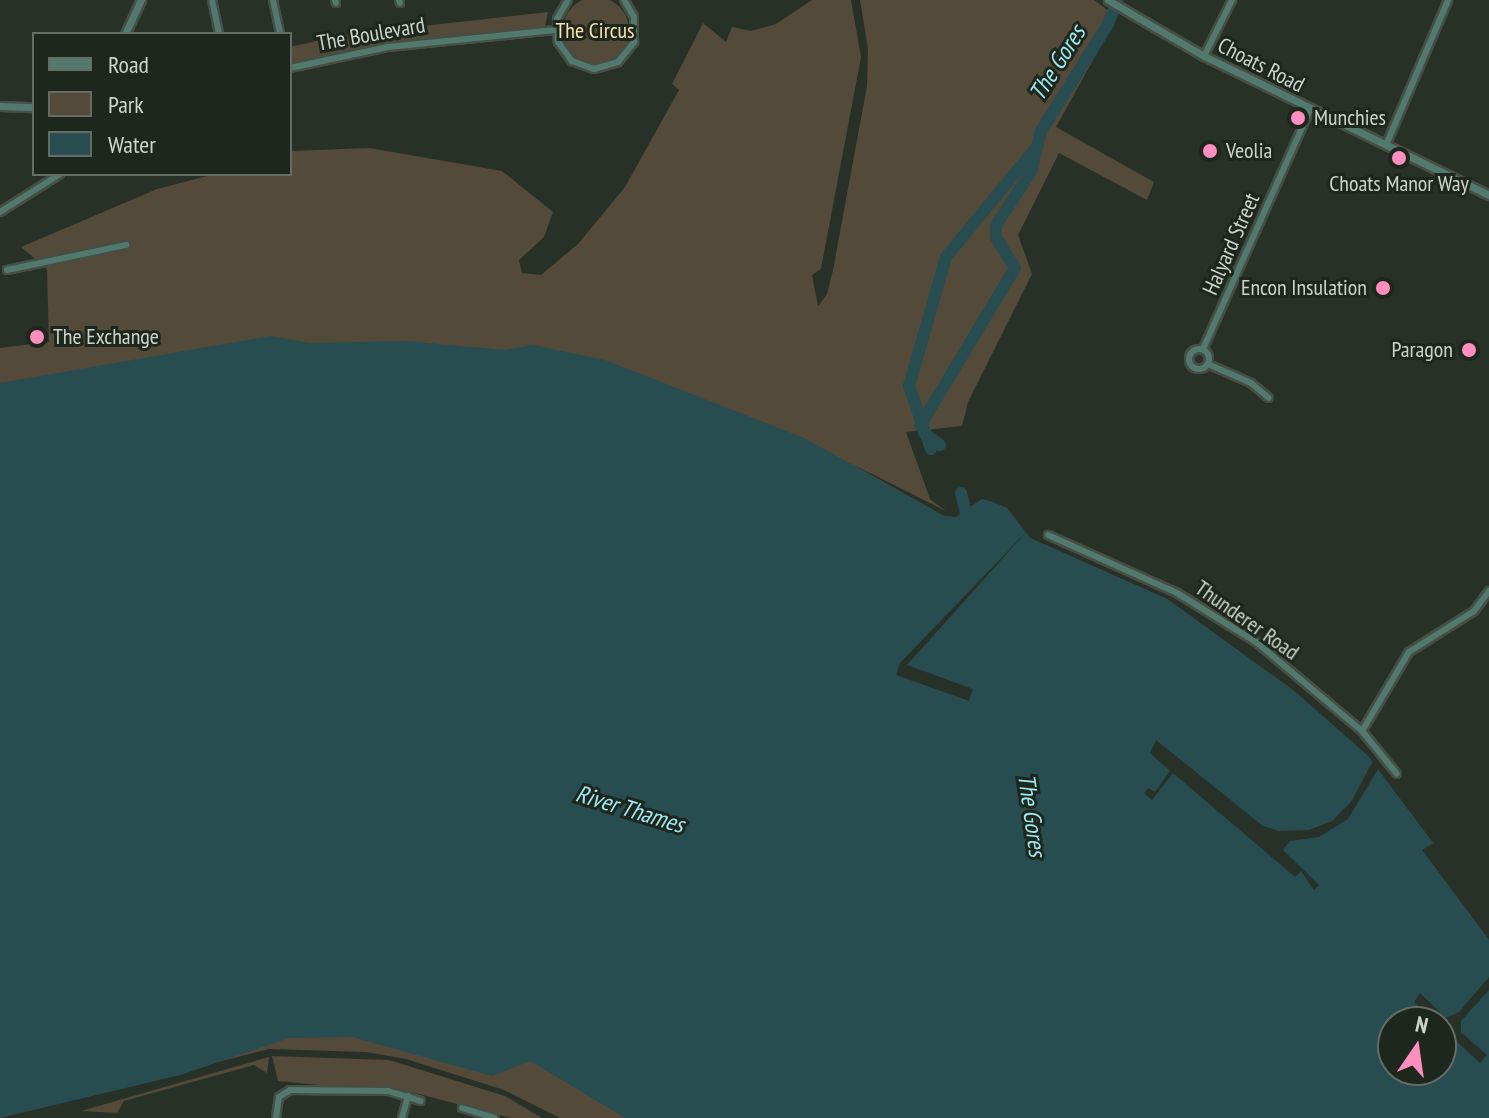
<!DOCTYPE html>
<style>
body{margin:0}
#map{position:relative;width:1489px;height:1118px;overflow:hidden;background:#283128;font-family:"PT Sans Narrow",sans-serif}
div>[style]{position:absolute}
.green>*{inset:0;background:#534a39}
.round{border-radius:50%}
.water>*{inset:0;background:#274d51}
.pier>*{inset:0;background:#283128}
.river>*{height:12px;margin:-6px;padding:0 6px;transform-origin:6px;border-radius:6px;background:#274d51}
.roads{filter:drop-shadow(2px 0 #464e46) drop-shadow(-2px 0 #464e46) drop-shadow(0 2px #464e46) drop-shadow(0 -2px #464e46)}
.minor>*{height:6px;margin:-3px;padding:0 3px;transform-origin:3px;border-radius:3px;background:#52796e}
.minor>.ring{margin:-3px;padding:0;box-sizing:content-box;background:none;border:6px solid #52796e;border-radius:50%}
.tertiary>*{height:7px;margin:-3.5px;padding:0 3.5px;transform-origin:3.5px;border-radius:3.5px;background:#52796e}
.dots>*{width:22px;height:22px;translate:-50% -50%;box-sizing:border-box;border:4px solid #1e271e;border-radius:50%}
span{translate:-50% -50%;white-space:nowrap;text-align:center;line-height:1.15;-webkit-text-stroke:6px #1e271e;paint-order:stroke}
.park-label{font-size:22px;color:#fbe1ac}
.street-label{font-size:22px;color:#cdd3cd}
.poi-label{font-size:22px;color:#cdd3cd}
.left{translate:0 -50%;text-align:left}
.right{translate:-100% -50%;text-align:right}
.water-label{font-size:24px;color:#9de8f0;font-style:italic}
.legend{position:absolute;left:32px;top:32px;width:260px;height:144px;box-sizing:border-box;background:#1e271e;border:2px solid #646c64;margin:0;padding:10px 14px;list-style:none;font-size:24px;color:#cdd3cd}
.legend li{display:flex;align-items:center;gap:16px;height:40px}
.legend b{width:40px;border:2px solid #646c64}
.north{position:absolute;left:1377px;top:1006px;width:80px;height:80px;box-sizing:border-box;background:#1e271e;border:2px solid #646c64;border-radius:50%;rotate:13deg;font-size:22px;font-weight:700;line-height:32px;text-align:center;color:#cdd3cd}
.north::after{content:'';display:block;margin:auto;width:28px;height:36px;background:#fe8ebd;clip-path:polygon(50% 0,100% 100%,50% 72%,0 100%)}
</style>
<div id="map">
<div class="green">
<i class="round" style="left:563px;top:-3px;width:66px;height:66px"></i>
<i style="clip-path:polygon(812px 0,851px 0,861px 57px,821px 269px,812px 275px,818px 306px,827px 294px,833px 270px,867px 86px,868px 49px,860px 0,1094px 0,1117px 17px,1056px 127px,1154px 182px,1147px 200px,1059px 153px,1018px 235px,1032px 274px,968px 402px,962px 426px,906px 432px,930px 499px,946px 511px,850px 463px,944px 516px,956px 517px,982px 499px,1007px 508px,1030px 538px,1167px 599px,1294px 691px,1367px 755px,1433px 843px,1422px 850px,1489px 940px,11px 382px,0 383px,0 348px,49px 342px,47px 269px,21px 247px,157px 189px,215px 174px,290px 174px,290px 151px,369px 148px,502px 171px,553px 212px,544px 237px,519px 260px,522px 273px,541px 275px,578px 244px,625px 187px,679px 90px,672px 84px,703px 23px,726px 42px,732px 27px,751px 31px,776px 24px)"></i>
<i style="clip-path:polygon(548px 12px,545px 26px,407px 40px,290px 64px,290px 47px,343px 35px)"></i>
<i style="clip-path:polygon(244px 1029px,520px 1043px,682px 1118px,560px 1118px,504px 1090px,406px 1059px,366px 1052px,269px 1049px,0 1118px)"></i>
<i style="clip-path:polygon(272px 1056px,389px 1060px,505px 1096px,542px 1118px,511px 1118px,388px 1086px,360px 1089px,278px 1081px)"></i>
<i style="clip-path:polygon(269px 1057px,267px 1073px,254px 1065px,124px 1101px,117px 1113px,81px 1111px)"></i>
</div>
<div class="water">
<i style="clip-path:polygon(evenodd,270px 336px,310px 343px,406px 341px,504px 350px,533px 345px,605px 360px,804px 438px,944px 516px,956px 517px,982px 499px,993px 502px,1007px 508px,1030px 538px,1167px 599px,1294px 691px,1367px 755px,1433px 843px,1422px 850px,1489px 940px,1489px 1118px,625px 1118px,530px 1061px,492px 1076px,352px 1037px,289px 1038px,180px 1075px,0 1118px,0 383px,270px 336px,1393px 1022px,1441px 1022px,1441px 1070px,1393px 1070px,1393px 1022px)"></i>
</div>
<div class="pier">
<i style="clip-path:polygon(1028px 530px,907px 665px,973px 689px,969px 701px,896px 675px,900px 663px)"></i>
<i style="clip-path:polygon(1156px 740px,1263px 826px,1279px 831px,1309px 830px,1332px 821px,1351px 802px,1374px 759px,1380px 766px,1348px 819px,1319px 837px,1290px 841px,1283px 850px,1319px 885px,1314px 890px,1301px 871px,1295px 877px,1173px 773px,1152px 800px,1144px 793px,1148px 788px,1155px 792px,1170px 771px,1150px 753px)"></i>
<i style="clip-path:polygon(1489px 977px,1489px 990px,1461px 1021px,1461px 1032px,1487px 1055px,1480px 1063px,1414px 1002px,1420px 993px,1446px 1018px,1459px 1012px)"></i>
</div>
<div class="river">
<i style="left:920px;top:426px;width:184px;rotate:-59deg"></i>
<i style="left:1015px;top:268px;width:36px;rotate:-122deg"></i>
<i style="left:996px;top:237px;width:12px;rotate:-90deg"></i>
<i style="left:996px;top:225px;width:64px;rotate:-56.6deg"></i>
<i style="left:1031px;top:172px;width:42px;rotate:-76.3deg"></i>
<i style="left:1041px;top:131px;width:126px;rotate:-57.9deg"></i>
<i style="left:1108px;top:24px;width:26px;rotate:-69deg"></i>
<i style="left:924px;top:433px;width:20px;rotate:37deg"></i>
<i style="left:931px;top:449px;width:67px;rotate:-109.2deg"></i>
<i style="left:909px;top:386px;width:134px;rotate:-74deg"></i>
<i style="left:946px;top:257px;width:140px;rotate:-50.5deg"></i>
<i style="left:961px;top:493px;width:32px;rotate:76deg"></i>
</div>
<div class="roads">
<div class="minor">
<i style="left:212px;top:0;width:35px;rotate:78deg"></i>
<i style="left:273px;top:0;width:35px;rotate:78deg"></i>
<i style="left:335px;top:0;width:3px;rotate:72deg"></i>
<i style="left:399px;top:0;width:3px;rotate:72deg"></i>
<i style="left:568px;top:0;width:22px;rotate:120deg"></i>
<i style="left:557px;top:19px;width:23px;rotate:88deg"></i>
<i style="left:558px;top:42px;width:24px;rotate:54deg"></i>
<i style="left:572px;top:61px;width:23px;rotate:20deg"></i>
<i style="left:594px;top:69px;width:25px;rotate:-16deg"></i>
<i style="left:618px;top:62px;width:26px;rotate:-51deg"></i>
<i style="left:634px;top:42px;width:25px;rotate:-90deg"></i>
<i style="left:634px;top:17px;width:20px;rotate:-120deg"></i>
<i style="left:1204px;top:56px;width:63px;rotate:-63.4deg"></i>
<i style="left:290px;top:68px;width:100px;rotate:-12.1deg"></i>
<i style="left:388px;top:47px;width:168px;rotate:-5.8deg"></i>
<i style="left:1386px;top:145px;width:158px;rotate:-66.8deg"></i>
<i style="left:0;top:212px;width:71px;rotate:-32.3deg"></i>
<i style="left:7px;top:270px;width:122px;rotate:-11.9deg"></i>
<i class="ring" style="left:1189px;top:349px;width:14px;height:14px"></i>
<i style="left:1203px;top:349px;width:262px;rotate:-65.9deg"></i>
<i style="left:1208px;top:364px;width:47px;rotate:23.8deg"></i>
<i style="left:1251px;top:383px;width:23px;rotate:40deg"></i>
<i style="left:1048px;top:535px;width:141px;rotate:24.2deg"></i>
<i style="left:1177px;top:593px;width:93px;rotate:31.8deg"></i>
<i style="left:1256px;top:642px;width:138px;rotate:40deg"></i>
<i style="left:1362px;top:731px;width:55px;rotate:50.9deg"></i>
<i style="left:1362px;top:731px;width:92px;rotate:-59.3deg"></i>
<i style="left:1409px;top:652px;width:77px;rotate:-32.2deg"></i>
<i style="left:1474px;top:611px;width:25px;rotate:-53deg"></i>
<i style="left:462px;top:1108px;width:34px;rotate:17deg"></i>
<i style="left:276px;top:1118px;width:21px;rotate:-82deg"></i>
<i style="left:279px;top:1097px;width:13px;rotate:-32deg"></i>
<i style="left:290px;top:1090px;width:98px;rotate:0.6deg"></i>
<i style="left:388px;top:1091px;width:34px;rotate:17deg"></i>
<i style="left:402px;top:1118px;width:23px;rotate:-75deg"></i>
</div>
<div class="tertiary">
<i style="left:1108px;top:0;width:111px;rotate:30.3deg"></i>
<i style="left:1204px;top:56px;width:317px;rotate:26deg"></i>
<i style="left:125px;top:34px;width:38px;rotate:-65deg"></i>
<i style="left:0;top:106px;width:34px;rotate:2deg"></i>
</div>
</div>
<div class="dots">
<i style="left:1298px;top:118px;background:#fe8ebd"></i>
<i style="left:1210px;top:151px;background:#fe8ebd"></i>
<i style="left:1399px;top:158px;background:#fe8ebd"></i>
<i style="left:1383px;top:288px;background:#fe8ebd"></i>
<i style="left:37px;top:337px;background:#fe8ebd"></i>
<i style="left:1469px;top:350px;background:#fe8ebd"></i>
</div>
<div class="park-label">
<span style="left:595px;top:31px">The Circus</span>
</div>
<div class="street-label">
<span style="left:371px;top:34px;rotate:-10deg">The Boulevard</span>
<span style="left:1261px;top:65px;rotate:27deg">Choats Road</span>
<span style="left:1231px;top:244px;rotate:-66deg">Halyard Street</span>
<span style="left:1247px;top:620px;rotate:35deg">Thunderer Road</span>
</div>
<div class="poi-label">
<span class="left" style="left:1314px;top:118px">Munchies</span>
<span class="left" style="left:1226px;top:151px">Veolia</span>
<span style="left:1399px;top:184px">Choats Manor Way</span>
<span class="right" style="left:1367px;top:288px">Encon Insulation</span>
<span class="left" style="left:53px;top:337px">The Exchange</span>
<span class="right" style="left:1453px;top:350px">Paragon</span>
</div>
<div class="water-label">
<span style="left:1057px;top:63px;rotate:-58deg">The Gores</span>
<span style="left:630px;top:809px;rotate:17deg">River Thames</span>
<span style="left:1032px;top:815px;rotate:82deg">The Gores</span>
</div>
<ul class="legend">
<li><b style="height:10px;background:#52796e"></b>Road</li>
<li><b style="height:22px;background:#534a39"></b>Park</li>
<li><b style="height:22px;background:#274d51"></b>Water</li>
</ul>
<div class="north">N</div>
</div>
